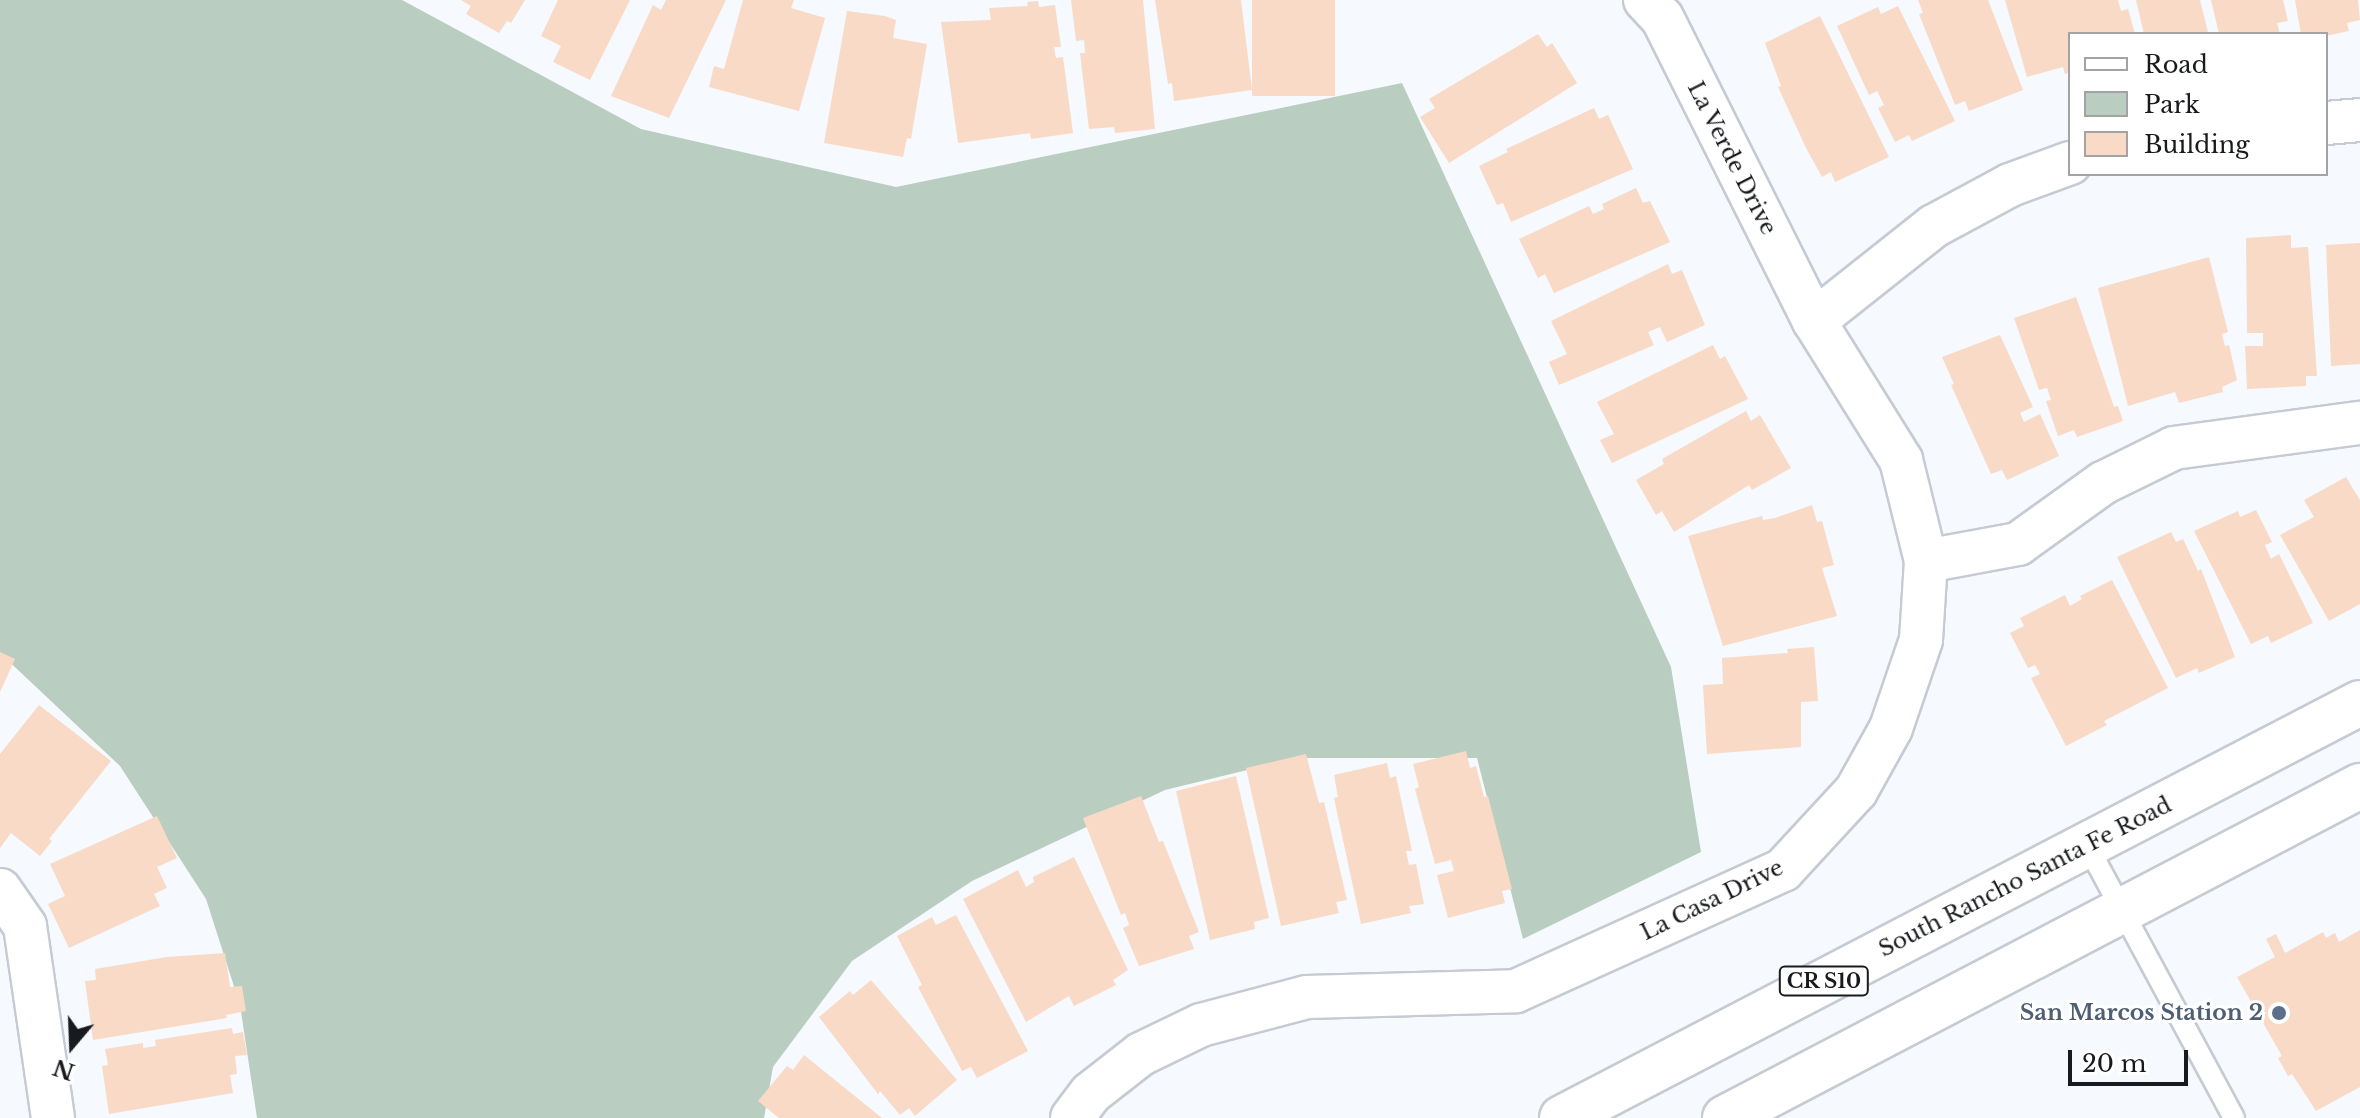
<!DOCTYPE html>
<style>
body{margin:0}
#map{position:relative;width:2360px;height:1118px;overflow:hidden;background:#f6f9fe;font-family:"Libre Baskerville",serif}
div>[style]{position:absolute}
.green>*{inset:0;background:#b9cec0}
.building>*{inset:0;background:#f8dac6;transform-origin:0 0}
.roads{filter:drop-shadow(2px 0 #c6cbd3) drop-shadow(-2px 0 #c6cbd3) drop-shadow(0 2px #c6cbd3) drop-shadow(0 -2px #c6cbd3)}
.lane>*{height:20px;margin:-10px;padding:0 10px;transform-origin:10px;border-radius:10px;background:#fff}
.street>*{height:42px;margin:-21px;padding:0 21px;transform-origin:21px;border-radius:21px;background:#fff}
.primary>*{height:44px;margin:-22px;padding:0 22px;transform-origin:22px;border-radius:22px;background:#fff}
.dots>*{width:22px;height:22px;translate:-50% -50%;box-sizing:border-box;border:4px solid #fff;border-radius:50%}
span{translate:-50% -50%;white-space:nowrap;text-align:center;line-height:1.15;-webkit-text-stroke:6px #fff;paint-order:stroke}
.shield-label span{padding:2px 6px;background:#fff;border:2px solid;border-radius:6px;-webkit-text-stroke-width:0}
.shield-label{font-size:20px;color:#181a1d;font-weight:700}
.street-label{font-size:22px;color:#181a1d}
.service-label{font-size:22px;color:#4e5e75;font-weight:700}
.right{translate:-100% -50%;text-align:right}
.legend{position:absolute;left:2068px;top:32px;width:260px;height:144px;box-sizing:border-box;background:#fff;border:2px solid #a3a3a5;margin:0;padding:10px 14px;list-style:none;font-size:24px;color:#181a1d}
.legend li{display:flex;align-items:center;gap:16px;height:40px}
.legend b{width:40px;border:2px solid #a3a3a5}
.north{position:absolute;left:32px;top:1006px;width:80px;height:80px;-webkit-text-stroke:6px #fff;paint-order:stroke;rotate:199deg;font-size:22px;font-weight:700;line-height:32px;text-align:center;color:#181a1d}
.north::after{content:'';display:block;margin:auto;width:28px;height:36px;background:#181a1d;clip-path:polygon(50% 0,100% 100%,50% 72%,0 100%)}
.scale{position:absolute;left:2068px;top:1050px;width:120px;height:36px;box-sizing:border-box;border:4px solid #181a1d;border-top:0;padding-left:10px;font-size:24px;line-height:28px;white-space:nowrap;color:#181a1d;-webkit-text-stroke:6px #fff;paint-order:stroke}
</style>
<div id="map">
<div class="green">
<i style="clip-path:polygon(0 0,402px 0,641px 129px,896px 187px,1402px 83px,1671px 667px,1701px 852px,1523px 939px,1477px 758px,1297px 758px,1165px 790px,972px 881px,852px 961px,773px 1067px,764px 1118px,257px 1118px,240px 1005px,206px 899px,120px 766px,0 653px)"></i>
</div>
<div class="building">
<i style="clip-path:polygon(461px 0,525px 0,511px 23px,507px 21px,499px 33px,466px 14px,471px 6px)"></i>
<i style="clip-path:polygon(558px 0,630px 0,590px 80px,553px 62px,561px 46px,541px 36px)"></i>
<i style="clip-path:polygon(666px 0,726px 0,669px 118px,611px 96px,653px 5px,661px 10px)"></i>
<i style="clip-path:polygon(743px 0,794px 0,791px 8px,825px 18px,799px 111px,709px 87px,714px 66px,724px 69px)"></i>
<i style="clip-path:polygon(1071px 0,1143px 0,1155px 129px,1115px 133px,1114px 127px,1089px 129px,1080px 53px,1085px 53px,1084px 40px,1076px 41px)"></i>
<i style="clip-path:polygon(1155px 0,1241px 0,1252px 90px,1174px 101px,1172px 83px,1168px 84px)"></i>
<i style="left:1252px;top:0;width:83px;height:96px"></i>
<i style="clip-path:polygon(1918px 0,1988px 0,2023px 90px,1969px 111px,1965px 101px,1955px 105px,1919px 14px,1923px 13px)"></i>
<i style="clip-path:polygon(2005px 0,2118px 0,2121px 11px,2128px 9px,2135px 34px,2070px 34px,2070px 72px,2065px 74px,2063px 67px,2027px 77px)"></i>
<i style="clip-path:polygon(2136px 0,2200px 0,2208px 32px,2144px 34px)"></i>
<i style="clip-path:polygon(2211px 0,2283px 0,2288px 21px,2277px 23px,2280px 34px,2219px 34px)"></i>
<i style="clip-path:polygon(2295px 0,2358px 0,2360px 20px,2347px 23px,2349px 31px,2326px 36px,2301px 34px)"></i>
<i style="clip-path:polygon(1038px 1px,1039px 7px,1055px 5px,1061px 47px,1054px 47px,1056px 58px,1063px 57px,1073px 133px,1031px 139px,1030px 133px,958px 143px,941px 22px,991px 20px,989px 8px,1028px 6px,1027px 2px)"></i>
<i style="clip-path:polygon(1898px 6px,1955px 121px,1912px 141px,1909px 135px,1895px 142px,1878px 108px,1884px 105px,1877px 91px,1869px 95px,1837px 26px,1878px 7px,1881px 14px)"></i>
<i style="clip-path:polygon(847px 11px,885px 16px,896px 20px,893px 38px,927px 44px,911px 139px,907px 138px,903px 157px,824px 143px)"></i>
<i style="clip-path:polygon(1820px 16px,1889px 157px,1835px 182px,1831px 172px,1822px 177px,1806px 148px,1778px 87px,1781px 86px,1765px 43px)"></i>
<i style="clip-path:polygon(1538px 34px,1547px 47px,1552px 43px,1577px 83px,1449px 163px,1420px 117px,1435px 108px,1429px 99px)"></i>
<i style="clip-path:polygon(1594px 108px,1599px 119px,1608px 115px,1633px 169px,1511px 222px,1503px 203px,1497px 205px,1479px 166px,1508px 152px,1506px 149px)"></i>
<i style="clip-path:polygon(1636px 188px,1643px 203px,1650px 201px,1670px 242px,1554px 293px,1545px 274px,1538px 278px,1519px 239px,1589px 206px,1593px 214px,1604px 209px,1602px 204px)"></i>
<i style="clip-path:polygon(2291px 235px,2291px 248px,2308px 247px,2317px 376px,2306px 376px,2306px 386px,2247px 389px,2245px 346px,2263px 346px,2263px 333px,2247px 333px,2246px 238px)"></i>
<i style="clip-path:polygon(2360px 243px,2360px 364px,2331px 366px,2326px 245px)"></i>
<i style="clip-path:polygon(2209px 257px,2228px 332px,2222px 334px,2225px 346px,2229px 345px,2237px 380px,2222px 387px,2223px 392px,2179px 403px,2175px 392px,2128px 406px,2098px 288px)"></i>
<i style="clip-path:polygon(1668px 264px,1672px 274px,1682px 270px,1705px 325px,1667px 342px,1660px 327px,1648px 332px,1654px 345px,1559px 385px,1549px 362px,1567px 354px,1551px 321px)"></i>
<i style="clip-path:polygon(2076px 297px,2114px 407px,2118px 406px,2123px 421px,2077px 437px,2074px 430px,2058px 436px,2046px 401px,2051px 400px,2047px 388px,2039px 390px,2014px 318px)"></i>
<i style="clip-path:polygon(2000px 335px,2033px 407px,2020px 413px,2024px 422px,2040px 414px,2059px 456px,2007px 480px,2002px 470px,1991px 474px,1951px 385px,1954px 384px,1942px 357px)"></i>
<i style="clip-path:polygon(1713px 345px,1720px 359px,1725px 356px,1748px 399px,1612px 463px,1600px 440px,1614px 434px,1597px 402px)"></i>
<i style="clip-path:polygon(1746px 411px,1751px 421px,1760px 415px,1791px 468px,1752px 490px,1749px 485px,1674px 532px,1662px 511px,1656px 515px,1636px 480px,1664px 464px,1662px 459px)"></i>
<i style="clip-path:polygon(2346px 477px,2360px 500px,2360px 604px,2329px 621px,2280px 535px,2314px 517px,2304px 500px)"></i>
<i style="clip-path:polygon(1812px 505px,1817px 522px,1822px 521px,1834px 565px,1822px 568px,1837px 616px,1723px 646px,1688px 536px,1762px 516px,1763px 520px,1775px 518px)"></i>
<i style="clip-path:polygon(2256px 510px,2272px 542px,2265px 545px,2271px 559px,2279px 554px,2313px 623px,2271px 643px,2268px 636px,2251px 644px,2194px 531px,2238px 511px,2240px 517px)"></i>
<i style="clip-path:polygon(2171px 532px,2176px 542px,2183px 539px,2198px 571px,2201px 569px,2235px 657px,2199px 673px,2197px 668px,2176px 678px,2117px 557px)"></i>
<i style="clip-path:polygon(2112px 580px,2168px 688px,2104px 721px,2107px 725px,2066px 746px,2031px 678px,2040px 674px,2035px 665px,2028px 668px,2010px 633px,2024px 626px,2020px 618px,2065px 595px,2070px 606px,2082px 599px,2080px 596px)"></i>
<i style="clip-path:polygon(1814px 647px,1818px 701px,1801px 702px,1801px 747px,1707px 754px,1703px 685px,1723px 684px,1722px 658px,1788px 653px,1787px 649px)"></i>
<i style="clip-path:polygon(0 652px,15px 659px,0 692px)"></i>
<i style="clip-path:polygon(39px 705px,111px 761px,49px 839px,52px 841px,40px 856px,11px 833px,0 848px,0 754px)"></i>
<i style="clip-path:polygon(1466px 751px,1470px 768px,1476px 766px,1484px 797px,1488px 796px,1512px 889px,1502px 891px,1505px 903px,1448px 918px,1437px 875px,1454px 871px,1451px 860px,1435px 864px,1415px 789px,1419px 787px,1413px 764px)"></i>
<i style="clip-path:polygon(1306px 754px,1319px 803px,1324px 802px,1347px 900px,1336px 902px,1339px 913px,1281px 926px,1246px 768px)"></i>
<i style="clip-path:polygon(1387px 763px,1390px 778px,1396px 776px,1412px 851px,1406px 851px,1409px 865px,1416px 864px,1424px 904px,1409px 906px,1411px 913px,1361px 924px,1334px 798px,1338px 797px,1334px 775px)"></i>
<i style="clip-path:polygon(1236px 776px,1269px 918px,1254px 922px,1255px 929px,1210px 940px,1176px 791px)"></i>
<i style="clip-path:polygon(1141px 796px,1159px 842px,1163px 841px,1199px 932px,1189px 936px,1194px 949px,1139px 966px,1123px 928px,1129px 925px,1125px 913px,1121px 915px,1083px 818px)"></i>
<i style="clip-path:polygon(157px 816px,177px 858px,157px 867px,167px 888px,154px 894px,160px 906px,69px 948px,48px 904px,65px 896px,50px 864px)"></i>
<i style="clip-path:polygon(1074px 857px,1128px 970px,1113px 980px,1116px 985px,1074px 1006px,1069px 996px,1026px 1022px,963px 899px,1018px 870px,1026px 887px,1034px 882px,1033px 877px)"></i>
<i style="clip-path:polygon(956px 915px,1028px 1051px,977px 1078px,971px 1067px,962px 1071px,918px 987px,922px 985px,897px 936px,932px 917px,936px 925px)"></i>
<i style="clip-path:polygon(2360px 930px,2360px 1087px,2316px 1111px,2292px 1074px,2288px 1076px,2278px 1058px,2282px 1056px,2237px 977px,2275px 957px,2266px 939px,2276px 934px,2285px 953px,2323px 932px,2326px 938px,2335px 933px,2339px 942px)"></i>
<i style="clip-path:polygon(225px 953px,230px 987px,242px 986px,246px 1011px,226px 1015px,227px 1018px,93px 1040px,85px 981px,96px 980px,95px 969px,167px 957px)"></i>
<i style="clip-path:polygon(871px 980px,957px 1080px,915px 1116px,909px 1108px,900px 1115px,880px 1091px,878px 1094px,819px 1017px,850px 991px,853px 995px)"></i>
<i style="clip-path:polygon(232px 1028px,233px 1034px,243px 1032px,247px 1055px,235px 1056px,237px 1074px,230px 1075px,233px 1093px,109px 1114px,102px 1066px,108px 1065px,105px 1049px,143px 1043px,143px 1048px,156px 1046px,155px 1040px)"></i>
<i style="clip-path:polygon(804px 1055px,882px 1118px,779px 1118px,758px 1101px,787px 1066px,793px 1070px)"></i>
</div>
<div class="roads">
<div class="lane">
<i style="left:2087px;top:845px;width:310px;rotate:61.7deg"></i>
</div>
<div class="street">
<i style="left:2326px;top:123px;width:34px;rotate:-5deg"></i>
<i style="left:1814px;top:321px;width:153px;rotate:-38.4deg"></i>
<i style="left:1934px;top:226px;width:86px;rotate:-28.3deg"></i>
<i style="left:2010px;top:185px;width:64px;rotate:-20.1deg"></i>
<i style="left:1926px;top:561px;width:94px;rotate:-10.5deg"></i>
<i style="left:2018px;top:544px;width:105px;rotate:-35.7deg"></i>
<i style="left:2103px;top:483px;width:79px;rotate:-26.2deg"></i>
<i style="left:2174px;top:448px;width:188px;rotate:-7.7deg"></i>
<i style="left:0;top:890px;width:44px;rotate:55.2deg"></i>
<i style="left:25px;top:926px;width:194px;rotate:81.7deg"></i>
<i style="left:1072px;top:1118px;width:31px;rotate:-53deg"></i>
<i style="left:1091px;top:1093px;width:63px;rotate:-38deg"></i>
<i style="left:1141px;top:1054px;width:67px;rotate:-25.8deg"></i>
<i style="left:1201px;top:1025px;width:110px;rotate:-14.8deg"></i>
<i style="left:1307px;top:997px;width:209px;rotate:-1.6deg"></i>
<i style="left:1516px;top:991px;width:293px;rotate:-24.4deg"></i>
<i style="left:1783px;top:870px;width:108px;rotate:-47.3deg"></i>
<i style="left:1856px;top:791px;width:72px;rotate:-60.9deg"></i>
<i style="left:1891px;top:728px;width:93px;rotate:-71.2deg"></i>
<i style="left:1921px;top:640px;width:79px;rotate:-86.4deg"></i>
<i style="left:1926px;top:561px;width:104px;rotate:-103.9deg"></i>
<i style="left:1901px;top:460px;width:164px;rotate:-122deg"></i>
<i style="left:1814px;top:321px;width:339px;rotate:-116.6deg"></i>
<i style="left:1662px;top:18px;width:25px;rotate:-133deg"></i>
</div>
<div class="primary">
<i style="left:1562px;top:1118px;width:899px;rotate:-27.48deg"></i>
<i style="left:1725px;top:1118px;width:717px;rotate:-27.6deg"></i>
</div>
</div>
<div class="dots">
<i style="left:2279px;top:1013px;background:#5c6f8a"></i>
</div>
<div class="shield-label">
<span style="left:1824px;top:981px">CR S10</span>
</div>
<div class="street-label">
<span style="left:1732px;top:158px;rotate:63deg">La Verde Drive</span>
<span style="left:2025px;top:877px;rotate:-27deg">South Rancho Santa Fe Road</span>
<span style="left:1712px;top:900px;rotate:-26deg">La Casa Drive</span>
</div>
<div class="service-label">
<span class="right" style="left:2263px;top:1013px">San Marcos Station 2</span>
</div>
<ul class="legend">
<li><b style="height:10px;background:#fff"></b>Road</li>
<li><b style="height:22px;background:#b9cec0"></b>Park</li>
<li><b style="height:22px;background:#f8dac6"></b>Building</li>
</ul>
<div class="north">N</div>
<div class="scale">20 m</div>
</div>
